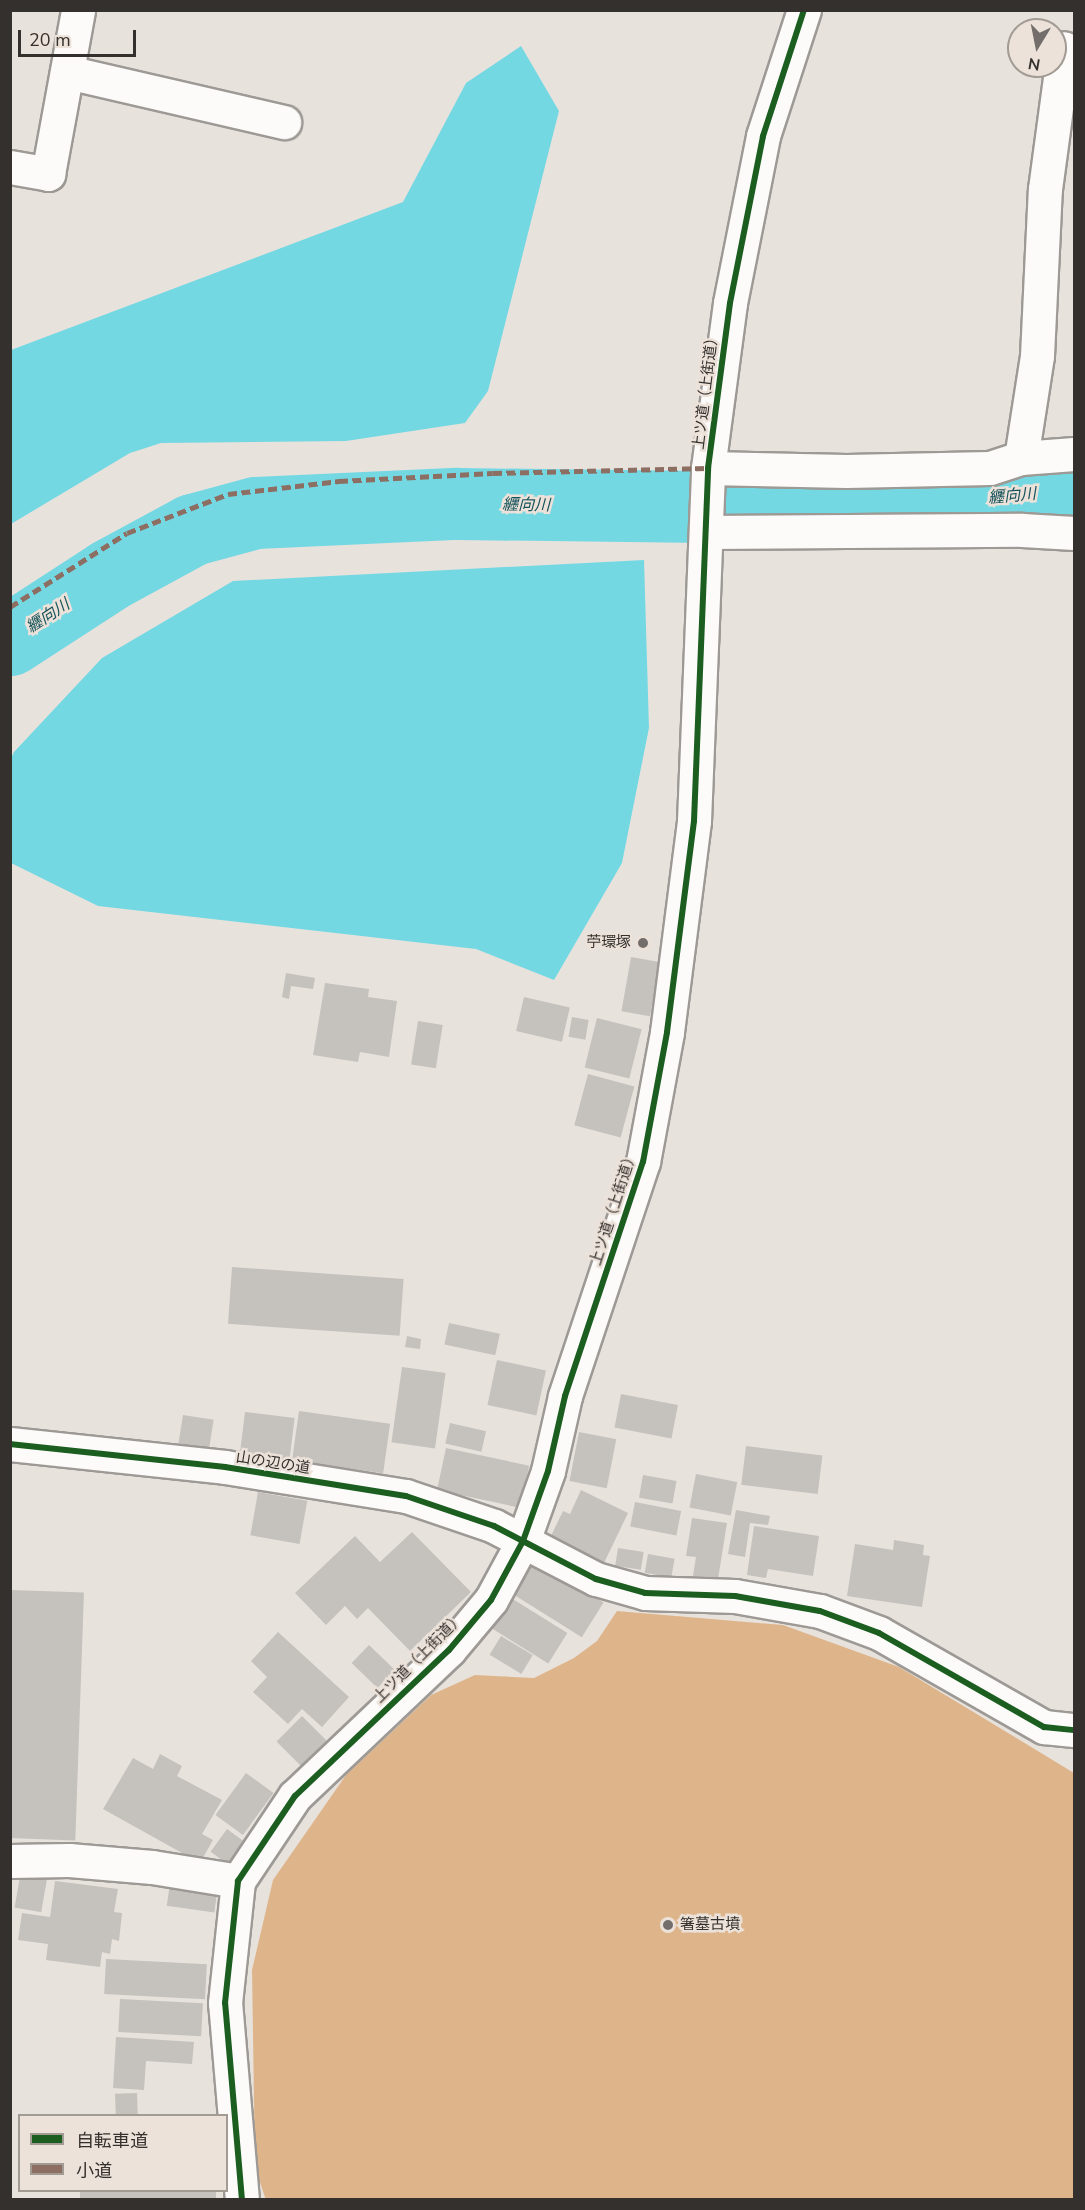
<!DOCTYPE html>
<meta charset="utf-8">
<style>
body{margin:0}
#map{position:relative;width:1085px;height:2210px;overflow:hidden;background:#e8e2dd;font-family:"Nunito Sans","Noto Sans JP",sans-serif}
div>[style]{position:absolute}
.forest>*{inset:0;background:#deb58b}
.water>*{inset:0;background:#74d8e3}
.river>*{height:72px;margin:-36px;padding:0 36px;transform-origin:36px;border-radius:36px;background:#74d8e3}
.building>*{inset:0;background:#c5c1bd;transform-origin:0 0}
.roads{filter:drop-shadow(2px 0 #9d9995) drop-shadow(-2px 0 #9d9995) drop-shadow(0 2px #9d9995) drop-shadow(0 -2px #9d9995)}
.minor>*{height:33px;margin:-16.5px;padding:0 16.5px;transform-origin:16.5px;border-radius:16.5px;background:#fcfbfa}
.quiet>*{height:4.5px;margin-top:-2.25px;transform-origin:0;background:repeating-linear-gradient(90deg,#8d6e63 0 9px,transparent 0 13.5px)}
.cycleway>*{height:6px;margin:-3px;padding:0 3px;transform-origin:3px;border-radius:3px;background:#1b5e20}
.dots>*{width:16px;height:16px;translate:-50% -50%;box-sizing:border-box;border:3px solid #ece2d9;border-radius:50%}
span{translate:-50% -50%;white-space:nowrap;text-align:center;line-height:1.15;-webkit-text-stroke:5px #ece2d9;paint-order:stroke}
.street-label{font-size:15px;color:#34302d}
.poi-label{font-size:15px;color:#34302d}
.right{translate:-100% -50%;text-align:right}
.left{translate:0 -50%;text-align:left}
.water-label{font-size:16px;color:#15525a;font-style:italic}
.frame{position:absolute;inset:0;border:12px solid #34302d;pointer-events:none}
.legend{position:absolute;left:18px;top:2114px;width:210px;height:78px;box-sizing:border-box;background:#ece2d9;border:2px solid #a29b94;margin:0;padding:8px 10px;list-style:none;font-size:18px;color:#34302d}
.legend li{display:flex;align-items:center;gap:12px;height:30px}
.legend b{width:30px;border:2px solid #a29b94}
.north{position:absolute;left:1007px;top:18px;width:60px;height:60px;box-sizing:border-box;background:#ece2d9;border:2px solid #a29b94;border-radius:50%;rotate:190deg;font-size:16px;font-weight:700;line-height:24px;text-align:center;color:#34302d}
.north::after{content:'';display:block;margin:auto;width:21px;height:27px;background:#736e6b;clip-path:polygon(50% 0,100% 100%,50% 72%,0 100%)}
.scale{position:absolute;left:18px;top:30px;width:118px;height:27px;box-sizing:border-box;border:3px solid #34302d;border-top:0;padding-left:8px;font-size:18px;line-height:21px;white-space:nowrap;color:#34302d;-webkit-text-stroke:4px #ece2d9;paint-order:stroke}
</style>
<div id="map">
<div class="forest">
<i style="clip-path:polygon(617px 1611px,783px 1625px,899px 1667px,1074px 1773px,1074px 2199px,266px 2200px,255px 2168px,252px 1970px,273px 1880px,346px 1775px,431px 1695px,475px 1675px,534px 1678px,574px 1658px,597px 1641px)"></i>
</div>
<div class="water">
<i style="clip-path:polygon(521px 46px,559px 111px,488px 391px,465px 423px,346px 441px,161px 443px,130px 453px,11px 524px,11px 350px,403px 202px,466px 83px)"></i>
<i style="clip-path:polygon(644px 560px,649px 728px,622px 863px,554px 980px,476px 949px,98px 906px,11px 863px,10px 760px,14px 752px,102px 658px,233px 581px)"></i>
</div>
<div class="river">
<i style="left:10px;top:640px;width:119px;rotate:-33deg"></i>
<i style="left:110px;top:575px;width:94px;rotate:-28.5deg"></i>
<i style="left:193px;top:530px;width:65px;rotate:-15.1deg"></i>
<i style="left:256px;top:513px;width:202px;rotate:-2.6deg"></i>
<i style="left:458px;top:504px;width:408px;rotate:0.7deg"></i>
<i style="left:866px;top:509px;width:209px;rotate:-4.9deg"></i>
</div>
<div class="building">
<i style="left:631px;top:957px;width:29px;height:55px;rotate:10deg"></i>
<i style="clip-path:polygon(286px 973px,315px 978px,313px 989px,291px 986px,289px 999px,282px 997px)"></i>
<i style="clip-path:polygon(325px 983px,369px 989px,368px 997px,397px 1001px,389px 1057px,360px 1052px,358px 1062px,313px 1055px)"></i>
<i style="left:524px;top:997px;width:47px;height:35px;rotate:13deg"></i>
<i style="left:572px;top:1017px;width:17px;height:20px;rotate:10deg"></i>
<i style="left:597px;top:1018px;width:46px;height:51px;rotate:14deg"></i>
<i style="left:418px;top:1021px;width:25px;height:44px;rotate:9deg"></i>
<i style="left:588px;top:1074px;width:48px;height:53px;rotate:15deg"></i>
<i style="left:232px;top:1267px;width:172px;height:57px;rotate:4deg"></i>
<i style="left:449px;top:1323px;width:52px;height:22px;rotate:12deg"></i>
<i style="clip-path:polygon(407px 1336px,421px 1339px,420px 1349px,405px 1347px)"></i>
<i style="left:497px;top:1360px;width:50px;height:46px;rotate:12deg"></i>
<i style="left:402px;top:1367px;width:44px;height:76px;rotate:8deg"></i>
<i style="left:621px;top:1394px;width:58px;height:34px;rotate:11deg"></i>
<i style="left:299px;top:1411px;width:92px;height:50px;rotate:8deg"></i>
<i style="left:245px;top:1412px;width:50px;height:41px;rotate:7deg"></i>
<i style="left:183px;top:1415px;width:31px;height:36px;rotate:9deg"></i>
<i style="left:450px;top:1423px;width:37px;height:21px;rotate:13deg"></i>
<i style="left:579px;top:1432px;width:38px;height:50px;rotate:11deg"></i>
<i style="left:746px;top:1446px;width:77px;height:39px;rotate:7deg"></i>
<i style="left:446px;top:1448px;width:85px;height:43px;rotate:12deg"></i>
<i style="left:696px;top:1474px;width:42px;height:34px;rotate:11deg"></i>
<i style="left:643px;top:1475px;width:34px;height:23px;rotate:10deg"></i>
<i style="clip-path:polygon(581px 1490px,628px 1513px,604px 1563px,550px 1538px,563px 1511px,570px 1514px)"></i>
<i style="left:258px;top:1492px;width:50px;height:44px;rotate:10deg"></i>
<i style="left:635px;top:1502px;width:47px;height:25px;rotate:11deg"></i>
<i style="clip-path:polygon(736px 1510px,770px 1516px,768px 1525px,750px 1523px,745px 1557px,728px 1554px)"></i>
<i style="clip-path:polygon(692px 1518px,727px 1523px,718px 1579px,693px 1576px,696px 1557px,686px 1556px)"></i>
<i style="clip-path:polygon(754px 1526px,819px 1536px,813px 1576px,768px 1569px,766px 1578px,747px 1575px)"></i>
<i style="clip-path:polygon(412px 1532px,471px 1592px,410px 1651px,368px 1608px,357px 1619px,345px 1606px,326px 1625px,295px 1593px,355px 1536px,380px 1562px)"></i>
<i style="clip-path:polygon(894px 1540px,924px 1545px,923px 1555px,930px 1556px,922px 1607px,847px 1596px,855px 1544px,893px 1550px)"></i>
<i style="left:618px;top:1548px;width:26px;height:18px;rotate:9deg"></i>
<i style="left:648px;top:1554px;width:27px;height:19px;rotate:10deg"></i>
<i style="left:534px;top:1559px;width:82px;height:41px;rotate:32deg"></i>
<i style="left:10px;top:1590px;width:74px;height:248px;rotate:2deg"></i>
<i style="left:508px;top:1596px;width:70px;height:36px;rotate:32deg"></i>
<i style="clip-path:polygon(278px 1632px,349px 1697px,322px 1727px,302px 1709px,288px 1724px,253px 1692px,267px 1677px,251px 1661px)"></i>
<i style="left:501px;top:1636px;width:37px;height:22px;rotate:31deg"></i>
<i style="left:369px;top:1645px;width:36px;height:25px;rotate:44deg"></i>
<i style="left:302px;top:1716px;width:35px;height:36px;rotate:45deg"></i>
<i style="clip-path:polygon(160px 1754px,182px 1766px,177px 1776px,222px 1800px,202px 1834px,213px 1840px,200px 1863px,103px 1809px,133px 1758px,153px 1769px)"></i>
<i style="left:246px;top:1773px;width:34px;height:52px;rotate:36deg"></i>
<i style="left:227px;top:1829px;width:22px;height:28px;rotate:36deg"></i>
<i style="left:21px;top:1871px;width:27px;height:37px;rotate:10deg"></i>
<i style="clip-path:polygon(55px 1881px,118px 1889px,114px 1912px,122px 1913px,119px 1941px,112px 1939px,110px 1954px,102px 1952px,100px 1967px,46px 1960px,48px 1944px,18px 1940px,22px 1913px,50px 1917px)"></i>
<i style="left:170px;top:1883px;width:48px;height:23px;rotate:8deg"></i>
<i style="left:106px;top:1959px;width:101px;height:35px;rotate:3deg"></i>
<i style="left:120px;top:1999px;width:83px;height:33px;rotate:3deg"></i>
<i style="clip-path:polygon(116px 2037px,194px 2042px,192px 2064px,146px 2061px,144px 2090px,113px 2088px)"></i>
<i style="left:137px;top:2093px;width:23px;height:22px;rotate:88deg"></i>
<i style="left:80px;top:2190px;width:136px;height:10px"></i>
</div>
<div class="roads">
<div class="minor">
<i style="left:67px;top:72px;width:223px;rotate:13deg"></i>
<i style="left:10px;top:167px;width:39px;rotate:10deg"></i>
<i style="left:48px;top:174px;width:167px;rotate:-79.6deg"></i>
<i style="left:1021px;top:458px;width:103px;rotate:-81.1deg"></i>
<i style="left:1037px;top:356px;width:167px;rotate:-87.3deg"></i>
<i style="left:1045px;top:189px;width:142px;rotate:-82.3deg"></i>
<i style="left:708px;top:468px;width:138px;rotate:1.2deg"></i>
<i style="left:846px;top:471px;width:144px;rotate:-1.2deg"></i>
<i style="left:990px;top:468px;width:33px;rotate:-18deg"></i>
<i style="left:1021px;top:458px;width:53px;rotate:-4.3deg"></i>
<i style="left:708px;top:532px;width:314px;rotate:-0.4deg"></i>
<i style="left:1022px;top:530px;width:52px;rotate:3.3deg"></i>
<i style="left:10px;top:1444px;width:216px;rotate:6.1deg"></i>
<i style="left:225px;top:1467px;width:183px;rotate:9.1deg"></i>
<i style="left:406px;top:1496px;width:93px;rotate:18.8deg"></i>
<i style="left:494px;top:1526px;width:115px;rotate:27.5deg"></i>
<i style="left:596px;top:1579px;width:51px;rotate:15.9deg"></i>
<i style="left:645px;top:1593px;width:90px;rotate:1.9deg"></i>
<i style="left:735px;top:1596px;width:86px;rotate:10deg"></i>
<i style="left:820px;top:1611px;width:63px;rotate:20.4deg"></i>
<i style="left:879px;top:1633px;width:190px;rotate:29.7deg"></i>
<i style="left:1044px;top:1727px;width:30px;rotate:6deg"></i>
<i style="left:10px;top:1861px;width:59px;rotate:-1deg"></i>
<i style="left:69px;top:1860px;width:83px;rotate:4.8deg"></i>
<i style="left:152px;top:1867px;width:87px;rotate:9.2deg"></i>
<i style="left:242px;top:2200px;width:198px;rotate:-94.9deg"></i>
<i style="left:225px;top:2003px;width:123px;rotate:-83.9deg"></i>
<i style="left:238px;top:1881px;width:102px;rotate:-56.2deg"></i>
<i style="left:295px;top:1796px;width:212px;rotate:-43.5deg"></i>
<i style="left:449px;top:1650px;width:65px;rotate:-50deg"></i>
<i style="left:491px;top:1600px;width:67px;rotate:-61.5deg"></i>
<i style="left:523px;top:1541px;width:74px;rotate:-70.3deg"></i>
<i style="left:548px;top:1471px;width:77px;rotate:-77.2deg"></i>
<i style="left:565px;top:1396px;width:247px;rotate:-71.6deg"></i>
<i style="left:643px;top:1162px;width:132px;rotate:-79.5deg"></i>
<i style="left:667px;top:1032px;width:213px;rotate:-82.7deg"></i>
<i style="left:694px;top:821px;width:353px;rotate:-87.7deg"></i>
<i style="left:708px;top:468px;width:166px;rotate:-82.4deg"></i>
<i style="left:730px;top:303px;width:170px;rotate:-78.8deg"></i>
<i style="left:763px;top:136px;width:133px;rotate:-72deg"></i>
</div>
</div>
<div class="quiet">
<i style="left:10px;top:607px;width:138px;rotate:-32.3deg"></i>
<i style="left:127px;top:533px;width:108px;rotate:-21.1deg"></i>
<i style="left:228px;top:494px;width:112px;rotate:-6.7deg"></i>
<i style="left:339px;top:481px;width:154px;rotate:-3deg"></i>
<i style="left:493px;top:473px;width:215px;rotate:-1.3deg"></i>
</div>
<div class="cycleway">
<i style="left:10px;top:1444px;width:216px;rotate:6.1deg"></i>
<i style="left:225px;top:1467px;width:183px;rotate:9.1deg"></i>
<i style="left:406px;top:1496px;width:93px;rotate:18.8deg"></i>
<i style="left:494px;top:1526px;width:115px;rotate:27.5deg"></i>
<i style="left:596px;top:1579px;width:51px;rotate:15.9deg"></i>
<i style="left:645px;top:1593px;width:90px;rotate:1.9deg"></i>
<i style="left:735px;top:1596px;width:86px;rotate:10deg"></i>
<i style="left:820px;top:1611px;width:63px;rotate:20.4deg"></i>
<i style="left:879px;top:1633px;width:190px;rotate:29.7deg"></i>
<i style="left:1044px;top:1727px;width:30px;rotate:6deg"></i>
<i style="left:242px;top:2200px;width:198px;rotate:-94.9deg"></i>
<i style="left:225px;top:2003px;width:123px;rotate:-83.9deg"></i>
<i style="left:238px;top:1881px;width:102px;rotate:-56.2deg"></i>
<i style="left:295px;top:1796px;width:212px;rotate:-43.5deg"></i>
<i style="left:449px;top:1650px;width:65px;rotate:-50deg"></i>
<i style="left:491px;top:1600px;width:67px;rotate:-61.5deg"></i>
<i style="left:523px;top:1541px;width:74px;rotate:-70.3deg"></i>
<i style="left:548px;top:1471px;width:77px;rotate:-77.2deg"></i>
<i style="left:565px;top:1396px;width:247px;rotate:-71.6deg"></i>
<i style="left:643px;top:1162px;width:132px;rotate:-79.5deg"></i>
<i style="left:667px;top:1032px;width:213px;rotate:-82.7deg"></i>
<i style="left:694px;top:821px;width:353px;rotate:-87.7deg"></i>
<i style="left:708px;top:468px;width:166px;rotate:-82.4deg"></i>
<i style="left:730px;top:303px;width:170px;rotate:-78.8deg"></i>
<i style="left:763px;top:136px;width:133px;rotate:-72deg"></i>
</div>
<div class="dots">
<i style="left:643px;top:943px;background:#736e6b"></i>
<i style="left:668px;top:1925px;background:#736e6b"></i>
</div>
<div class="street-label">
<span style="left:706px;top:390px;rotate:-83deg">上ツ道（上街道）</span>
<span style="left:614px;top:1208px;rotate:-72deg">上ツ道（上街道）</span>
<span style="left:273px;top:1463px;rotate:9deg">山の辺の道</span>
<span style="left:419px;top:1658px;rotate:-45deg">上ツ道（上街道）</span>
</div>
<div class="poi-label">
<span class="right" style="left:631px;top:943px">苧環塚</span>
<span class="left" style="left:680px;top:1925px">箸墓古墳</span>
</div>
<div class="water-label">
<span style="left:1012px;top:496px;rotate:-5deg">纒向川</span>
<span style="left:526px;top:505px;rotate:1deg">纒向川</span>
<span style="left:48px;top:616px;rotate:-33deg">纒向川</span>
</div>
<div class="frame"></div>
<ul class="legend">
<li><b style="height:8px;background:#1b5e20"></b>自転車道</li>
<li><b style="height:8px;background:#8d6e63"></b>小道</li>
</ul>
<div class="north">N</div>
<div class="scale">20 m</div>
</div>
